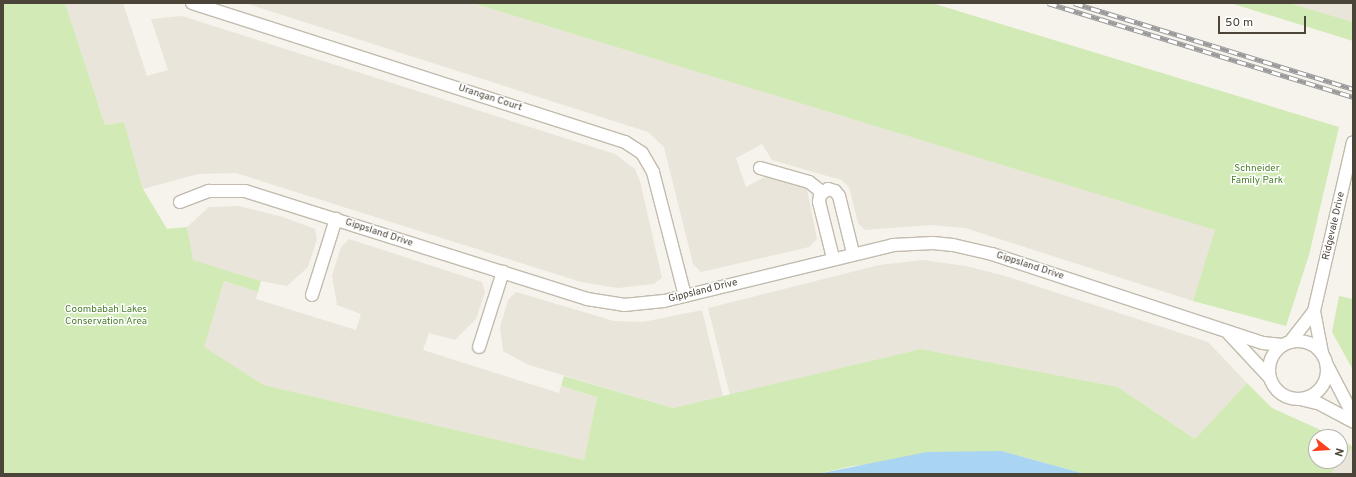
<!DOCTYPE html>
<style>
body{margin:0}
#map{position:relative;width:1356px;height:477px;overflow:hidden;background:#f6f3ec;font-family:Overpass,sans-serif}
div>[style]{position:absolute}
.residential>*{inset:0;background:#eae5da}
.green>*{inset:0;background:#d2eab5}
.water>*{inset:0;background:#a9d4f2}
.roads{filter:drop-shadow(1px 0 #c2bbae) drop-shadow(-1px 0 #c2bbae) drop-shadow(0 1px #c2bbae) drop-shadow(0 -1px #c2bbae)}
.minor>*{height:12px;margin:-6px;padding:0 6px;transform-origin:6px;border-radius:6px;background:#fff}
.minor>.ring{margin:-6px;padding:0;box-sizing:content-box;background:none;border:12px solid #fff;border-radius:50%}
.rail>*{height:4.5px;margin-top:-2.25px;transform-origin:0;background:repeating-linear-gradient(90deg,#fff 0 9px,#9a9a9a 0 18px);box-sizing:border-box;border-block:1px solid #9a9a9a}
span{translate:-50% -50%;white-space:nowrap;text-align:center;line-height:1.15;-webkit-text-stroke:3px #fff;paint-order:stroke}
.street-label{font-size:10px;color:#4b4439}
.park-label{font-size:10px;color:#4a7f2a}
.frame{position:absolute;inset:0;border:4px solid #4b4439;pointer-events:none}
.north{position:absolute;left:1308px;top:429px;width:40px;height:40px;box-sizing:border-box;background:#fff;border:1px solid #b7b4b0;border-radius:50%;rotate:107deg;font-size:11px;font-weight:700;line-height:16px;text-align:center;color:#4b4439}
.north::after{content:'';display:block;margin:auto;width:14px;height:18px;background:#fc3f1d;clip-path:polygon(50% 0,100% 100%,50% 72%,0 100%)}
.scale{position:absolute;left:1218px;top:16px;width:88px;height:18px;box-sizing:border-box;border:2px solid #4b4439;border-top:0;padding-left:5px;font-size:12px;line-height:14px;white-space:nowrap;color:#4b4439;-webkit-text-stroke:3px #fff;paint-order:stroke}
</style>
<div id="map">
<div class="residential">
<i style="clip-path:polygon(65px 3px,123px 3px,147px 76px,168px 70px,151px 19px,182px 16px,615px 154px,635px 169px,640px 181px,662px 278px,653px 284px,618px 288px,581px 282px,236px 173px,198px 174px,143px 189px,124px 122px,105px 125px)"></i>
<i style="clip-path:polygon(245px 3px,472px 3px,1216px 230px,1193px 301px,965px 228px,930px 225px,865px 230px,858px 223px,849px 187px,841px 180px,772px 160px,762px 144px,736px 158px,746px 187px,767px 176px,803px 186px,807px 190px,817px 239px,809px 247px,701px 272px,693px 264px,664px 147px,648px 132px)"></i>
<i style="clip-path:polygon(1289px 3px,1353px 3px,1353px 22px)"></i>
<i style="clip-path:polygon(239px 206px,283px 217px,315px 229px,317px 239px,308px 267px,287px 286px,261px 281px,192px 260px,187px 227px,209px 207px)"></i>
<i style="clip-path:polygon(349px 239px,482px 282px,485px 292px,476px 319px,455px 340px,429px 333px,423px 350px,559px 393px,561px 386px,597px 397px,584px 460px,264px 385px,203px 347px,224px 281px,258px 292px,256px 299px,356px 330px,361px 314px,337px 305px,332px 276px,341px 247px)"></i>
<i style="clip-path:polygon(923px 260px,966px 266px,1005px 276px,1208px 342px,1247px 383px,1195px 439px,1118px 387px,921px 349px,730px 395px,708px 308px,879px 265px)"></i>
<i style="clip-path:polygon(516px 292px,614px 321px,643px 322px,702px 310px,723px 396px,673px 408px,529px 365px,503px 351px,500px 327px,508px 300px)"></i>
<i style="clip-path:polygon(1353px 447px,1353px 474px,1330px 474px)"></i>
</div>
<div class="green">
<i style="clip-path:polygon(3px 3px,65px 3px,105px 125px,124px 122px,143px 189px,167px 229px,187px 227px,193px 260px,261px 281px,258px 292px,224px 281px,204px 347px,264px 385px,584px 460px,597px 397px,561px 386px,564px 376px,673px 408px,921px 349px,1118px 387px,1195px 439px,1247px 383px,1272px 408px,1336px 437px,1316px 437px,1316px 461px,1340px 461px,1340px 439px,1353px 447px,1330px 474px,1085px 474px,1002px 451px,852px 466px,817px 474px,3px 474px)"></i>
<i style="clip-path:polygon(472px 3px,932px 3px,1339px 127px,1309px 255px,1286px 326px,1193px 301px,1215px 230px)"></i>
<i style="clip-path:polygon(1230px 3px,1289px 3px,1353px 22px,1353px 41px)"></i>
<i style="clip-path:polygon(1339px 296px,1353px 299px,1353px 370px,1332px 332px)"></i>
</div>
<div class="water">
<i style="clip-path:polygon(1002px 451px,1085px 474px,817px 474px,927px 452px)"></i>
</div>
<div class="roads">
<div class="minor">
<i style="left:192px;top:3px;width:455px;rotate:17.8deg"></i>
<i style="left:625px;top:142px;width:20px;rotate:33deg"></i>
<i style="left:642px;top:153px;width:22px;rotate:60deg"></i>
<i style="left:653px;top:172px;width:128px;rotate:75.5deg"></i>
<i style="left:760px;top:168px;width:51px;rotate:15.9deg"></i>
<i style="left:809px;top:182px;width:16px;rotate:38deg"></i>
<i style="left:180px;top:202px;width:31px;rotate:-21deg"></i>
<i style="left:209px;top:191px;width:36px"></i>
<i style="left:245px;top:191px;width:359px;rotate:17.5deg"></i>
<i style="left:587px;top:299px;width:37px;rotate:9deg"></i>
<i style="left:624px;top:305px;width:40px;rotate:-5.7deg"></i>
<i style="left:664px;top:301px;width:236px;rotate:-13.7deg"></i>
<i style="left:893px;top:245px;width:40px;rotate:-2.9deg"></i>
<i style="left:933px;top:243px;width:20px;rotate:6deg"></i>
<i style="left:953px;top:245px;width:40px;rotate:13deg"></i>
<i style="left:992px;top:254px;width:285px;rotate:18.2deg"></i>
<i style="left:1263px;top:343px;width:19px;rotate:6deg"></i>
<i style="left:833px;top:258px;width:58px;rotate:-104deg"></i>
<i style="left:819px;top:202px;width:7px;rotate:-82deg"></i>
<i style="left:820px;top:195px;width:10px;rotate:-37deg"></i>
<i style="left:828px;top:189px;width:7px;rotate:16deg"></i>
<i style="left:835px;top:191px;width:6px;rotate:51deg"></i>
<i style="left:839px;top:196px;width:59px;rotate:76.2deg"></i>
<i style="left:312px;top:295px;width:80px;rotate:-72.5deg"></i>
<i style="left:1314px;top:311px;width:43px;rotate:79.2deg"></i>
<i style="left:1229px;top:334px;width:60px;rotate:47deg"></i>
<i class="ring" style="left:1269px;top:341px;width:46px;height:46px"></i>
<i style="left:1290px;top:342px;width:39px;rotate:-52deg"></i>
<i style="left:1314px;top:311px;width:173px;rotate:-77deg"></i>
<i style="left:479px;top:347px;width:79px;rotate:-72.3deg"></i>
<i style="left:1327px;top:365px;width:56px;rotate:62.5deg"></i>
<i style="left:1300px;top:399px;width:18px;rotate:13deg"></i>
<i style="left:1318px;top:403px;width:40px;rotate:28deg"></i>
</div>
</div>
<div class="rail">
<i style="left:1048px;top:3px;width:319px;rotate:17.1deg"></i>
<i style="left:1074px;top:3px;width:292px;rotate:17.1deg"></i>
</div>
<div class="street-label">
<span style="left:490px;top:98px;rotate:18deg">Urangan Court</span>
<span style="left:1334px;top:226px;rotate:-77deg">Ridgevale Drive</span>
<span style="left:379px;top:233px;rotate:18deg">Gippsland Drive</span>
<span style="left:1030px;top:266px;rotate:18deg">Gippsland Drive</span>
<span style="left:703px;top:291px;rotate:-14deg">Gippsland Drive</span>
</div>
<div class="park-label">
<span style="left:1257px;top:174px">Schneider<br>Family Park</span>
<span style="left:106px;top:315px">Coombabah Lakes<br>Conservation Area</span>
</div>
<div class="frame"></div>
<div class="north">N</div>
<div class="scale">50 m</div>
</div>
